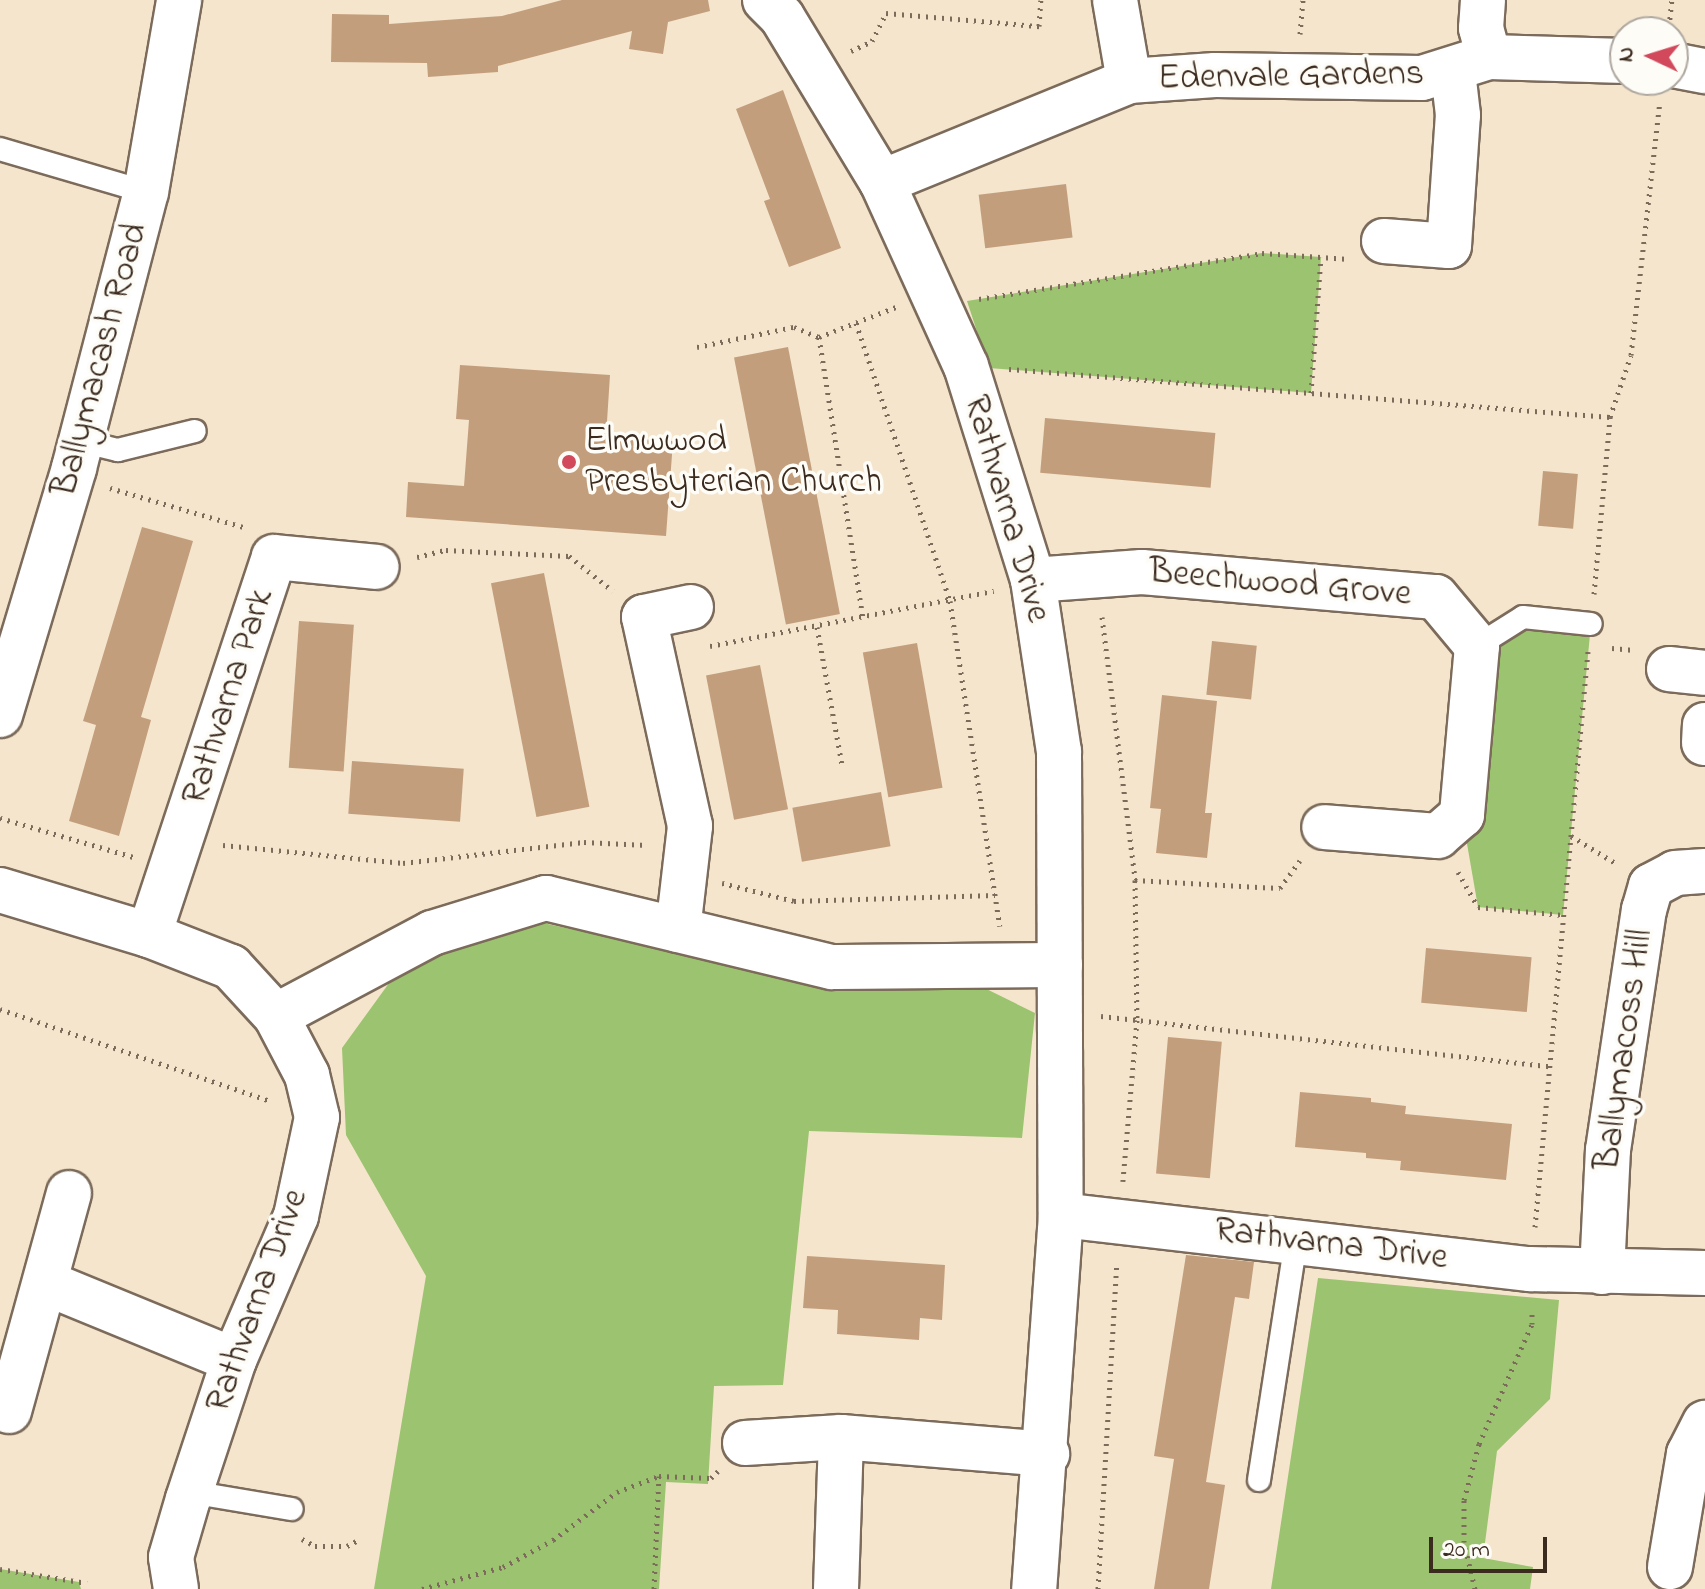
<!DOCTYPE html>
<style>
body{margin:0}
#map{position:relative;width:1705px;height:1589px;overflow:hidden;background:#f4e5cc;font-family:"Indie Flower",sans-serif}
div>[style]{position:absolute}
.green>*{inset:0;background:#9cc36f}
.building>*{inset:0;background:#c39e7c;transform-origin:0 0}
.path>*{height:5px;margin-top:-2.5px;transform-origin:0;background:repeating-linear-gradient(90deg,#7c6b5b 0 2px,transparent 0 8px)}
.roads{filter:drop-shadow(2px 0 #7c6b5b) drop-shadow(-2px 0 #7c6b5b) drop-shadow(0 2px #7c6b5b) drop-shadow(0 -2px #7c6b5b)}
.lane>*{height:22px;margin:-11px;padding:0 11px;transform-origin:11px;border-radius:11px;background:#fff}
.street>*{height:44px;margin:-22px;padding:0 22px;transform-origin:22px;border-radius:22px;background:#fff}
.primary>*{height:44px;margin:-22px;padding:0 22px;transform-origin:22px;border-radius:22px;background:#fff}
.dots>*{width:22px;height:22px;translate:-50% -50%;box-sizing:border-box;border:4px solid #fdfcf7;border-radius:50%}
span{translate:-50% -50%;white-space:nowrap;text-align:center;line-height:1.15;-webkit-text-stroke:7px #fdfcf7;paint-order:stroke}
.street-label{font-size:36px;color:#3b2a1e}
.poi-label{font-size:36px;color:#3b2a1e}
.left{translate:0 -50%;text-align:left}
.north{position:absolute;left:1609px;top:16px;width:80px;height:80px;box-sizing:border-box;background:#fdfcf7;border:2px solid #afa8a0;border-radius:50%;rotate:274deg;font-size:22px;font-weight:700;line-height:32px;text-align:center;color:#3b2a1e}
.north::after{content:'';display:block;margin:auto;width:28px;height:36px;background:#d1495b;clip-path:polygon(50% 0,100% 100%,50% 72%,0 100%)}
.scale{position:absolute;left:1429px;top:1537px;width:118px;height:36px;box-sizing:border-box;border:4px solid #3b2a1e;border-top:0;padding-left:10px;font-size:24px;line-height:28px;white-space:nowrap;color:#3b2a1e;-webkit-text-stroke:6px #fdfcf7;paint-order:stroke}
</style>
<div id="map">
<div class="green">
<i style="clip-path:polygon(1262px 253px,1321px 257px,1311px 393px,989px 368px,967px 301px)"></i>
<i style="clip-path:polygon(1523px 617px,1591px 624px,1563px 915px,1478px 907px,1462px 815px,1477px 646px)"></i>
<i style="clip-path:polygon(543px 923px,839px 987px,964px 978px,1035px 1013px,1022px 1138px,809px 1131px,783px 1385px,714px 1386px,708px 1484px,666px 1482px,659px 1589px,374px 1589px,426px 1276px,346px 1135px,342px 1048px,400px 968px)"></i>
<i style="clip-path:polygon(1318px 1278px,1559px 1300px,1550px 1399px,1497px 1451px,1483px 1558px,1533px 1567px,1530px 1589px,1271px 1589px)"></i>
<i style="clip-path:polygon(0 1569px,79px 1582px,81px 1589px,0 1589px)"></i>
</div>
<div class="building">
<i style="clip-path:polygon(562px 0,708px 0,710px 11px,668px 22px,663px 54px,629px 49px,632px 31px,498px 66px,498px 72px,428px 77px,427px 63px,331px 62px,332px 14px,389px 15px,389px 24px,502px 16px)"></i>
<i style="clip-path:polygon(783px 90px,841px 248px,789px 267px,764px 201px,770px 199px,736px 109px)"></i>
<i style="left:1066px;top:184px;width:54px;height:88px;rotate:83deg"></i>
<i style="left:788px;top:347px;width:272px;height:55px;rotate:79deg"></i>
<i style="clip-path:polygon(460px 365px,610px 375px,606px 437px,673px 441px,666px 536px,406px 517px,408px 482px,464px 486px,469px 420px,456px 419px)"></i>
<i style="left:1045px;top:418px;width:171px;height:55px;rotate:5deg"></i>
<i style="left:1543px;top:471px;width:35px;height:55px;rotate:5deg"></i>
<i style="clip-path:polygon(142px 527px,193px 541px,141px 717px,151px 720px,119px 836px,69px 821px,96px 725px,83px 721px)"></i>
<i style="left:544px;top:573px;width:238px;height:54px;rotate:79deg"></i>
<i style="left:299px;top:621px;width:55px;height:147px;rotate:4deg"></i>
<i style="left:1212px;top:641px;width:45px;height:54px;rotate:6deg"></i>
<i style="left:917px;top:643px;width:147px;height:55px;rotate:80deg"></i>
<i style="left:760px;top:665px;width:147px;height:55px;rotate:79deg"></i>
<i style="clip-path:polygon(1162px 695px,1217px 701px,1205px 813px,1212px 813px,1207px 858px,1156px 853px,1161px 809px,1150px 808px)"></i>
<i style="left:352px;top:761px;width:112px;height:53px;rotate:4deg"></i>
<i style="left:881px;top:792px;width:55px;height:90px;rotate:80deg"></i>
<i style="left:1426px;top:948px;width:106px;height:55px;rotate:5deg"></i>
<i style="left:1168px;top:1037px;width:54px;height:137px;rotate:5deg"></i>
<i style="clip-path:polygon(1300px 1092px,1371px 1098px,1371px 1102px,1406px 1106px,1405px 1114px,1512px 1124px,1506px 1180px,1400px 1170px,1401px 1161px,1366px 1158px,1366px 1153px,1295px 1147px)"></i>
<i style="clip-path:polygon(1186px 1255px,1254px 1262px,1249px 1299px,1235px 1297px,1206px 1482px,1225px 1485px,1209px 1589px,1154px 1589px,1174px 1459px,1154px 1456px)"></i>
<i style="clip-path:polygon(807px 1256px,945px 1265px,942px 1320px,920px 1318px,919px 1340px,837px 1334px,838px 1310px,803px 1308px)"></i>
</div>
<div class="path">
<i style="left:1669px;top:27px;width:27px;rotate:-84deg"></i>
<i style="left:1300px;top:34px;width:34px;rotate:-85deg"></i>
<i style="left:851px;top:51px;width:23px;rotate:-25deg"></i>
<i style="left:872px;top:41px;width:31px;rotate:-63deg"></i>
<i style="left:886px;top:13px;width:154px;rotate:4.9deg"></i>
<i style="left:1039px;top:26px;width:26px;rotate:-86deg"></i>
<i style="left:979px;top:299px;width:287px;rotate:-9.2deg"></i>
<i style="left:1262px;top:253px;width:87px;rotate:3.9deg"></i>
<i style="left:856px;top:323px;width:293px;rotate:71.3deg"></i>
<i style="left:950px;top:601px;width:329px;rotate:81.3deg"></i>
<i style="left:819px;top:337px;width:83px;rotate:-21.3deg"></i>
<i style="left:697px;top:347px;width:99px;rotate:-11.7deg"></i>
<i style="left:794px;top:327px;width:27px;rotate:22deg"></i>
<i style="left:819px;top:337px;width:284px;rotate:81.1deg"></i>
<i style="left:1009px;top:369px;width:603px;rotate:4.57deg"></i>
<i style="left:1311px;top:393px;width:136px;rotate:-85.8deg"></i>
<i style="left:110px;top:488px;width:143px;rotate:16.3deg"></i>
<i style="left:417px;top:557px;width:30px;rotate:-14deg"></i>
<i style="left:446px;top:550px;width:123px;rotate:2.8deg"></i>
<i style="left:569px;top:556px;width:56px;rotate:38.5deg"></i>
<i style="left:1594px;top:594px;width:178px;rotate:-84.8deg"></i>
<i style="left:1610px;top:417px;width:65px;rotate:-71.3deg"></i>
<i style="left:1631px;top:355px;width:255px;rotate:-83.5deg"></i>
<i style="left:1102px;top:617px;width:265px;rotate:82.8deg"></i>
<i style="left:1135px;top:880px;width:140px;rotate:89.2deg"></i>
<i style="left:1137px;top:1020px;width:162px;rotate:95deg"></i>
<i style="left:817px;top:627px;width:140px;rotate:79.7deg"></i>
<i style="left:710px;top:646px;width:289px;rotate:-11deg"></i>
<i style="left:1612px;top:648px;width:22px;rotate:5deg"></i>
<i style="left:0;top:818px;width:139px;rotate:16.3deg"></i>
<i style="left:1571px;top:836px;width:54px;rotate:31.3deg"></i>
<i style="left:223px;top:845px;width:181px;rotate:5.7deg"></i>
<i style="left:403px;top:863px;width:182px;rotate:-6.6deg"></i>
<i style="left:584px;top:842px;width:63px;rotate:2.7deg"></i>
<i style="left:1458px;top:872px;width:40px;rotate:60.3deg"></i>
<i style="left:1478px;top:907px;width:85px;rotate:5.4deg"></i>
<i style="left:1135px;top:880px;width:145px;rotate:3.2deg"></i>
<i style="left:1280px;top:888px;width:34px;rotate:-54deg"></i>
<i style="left:722px;top:883px;width:74px;rotate:14deg"></i>
<i style="left:794px;top:901px;width:201px;rotate:-1.7deg"></i>
<i style="left:0;top:1009px;width:286px;rotate:18.8deg"></i>
<i style="left:1101px;top:1016px;width:451px;rotate:6.4deg"></i>
<i style="left:1535px;top:1227px;width:578px;rotate:-84.74deg"></i>
<i style="left:302px;top:1539px;width:15px;rotate:28deg"></i>
<i style="left:315px;top:1546px;width:32px"></i>
<i style="left:347px;top:1546px;width:15px;rotate:-28deg"></i>
<i style="left:0;top:1569px;width:88px;rotate:9.1deg"></i>
<i style="left:422px;top:1589px;width:84px;rotate:-15.2deg"></i>
<i style="left:503px;top:1567px;width:57px;rotate:-28.4deg"></i>
<i style="left:553px;top:1540px;width:80px;rotate:-36.9deg"></i>
<i style="left:617px;top:1492px;width:45px;rotate:-20.9deg"></i>
<i style="left:659px;top:1476px;width:52px;rotate:2.2deg"></i>
<i style="left:711px;top:1478px;width:10px;rotate:-45deg"></i>
<i style="left:654px;top:1589px;width:113px;rotate:-87.5deg"></i>
<i style="left:1098px;top:1589px;width:327px;rotate:-86.7deg"></i>
<i style="left:1475px;top:1589px;width:48px;rotate:-103.2deg"></i>
<i style="left:1464px;top:1542px;width:42px;rotate:-90deg"></i>
<i style="left:1464px;top:1500px;width:58px;rotate:-75deg"></i>
<i style="left:1479px;top:1444px;width:131px;rotate:-66.2deg"></i>
<i style="left:1532px;top:1324px;width:15px;rotate:-90deg"></i>
</div>
<div class="roads">
<div class="lane">
<i style="left:0;top:149px;width:152px;rotate:16.4deg"></i>
<i style="left:81px;top:441px;width:38px;rotate:14deg"></i>
<i style="left:118px;top:450px;width:79px;rotate:-13.9deg"></i>
<i style="left:1477px;top:646px;width:54px;rotate:-32.2deg"></i>
<i style="left:1523px;top:617px;width:68px;rotate:5.9deg"></i>
<i style="left:1259px;top:1480px;width:241px;rotate:-81.2deg"></i>
<i style="left:190px;top:1492px;width:103px;rotate:9.5deg"></i>
</div>
<div class="street">
<i style="left:765px;top:0;width:24px;rotate:45deg"></i>
<i style="left:782px;top:17px;width:193px;rotate:58.8deg"></i>
<i style="left:882px;top:182px;width:202px;rotate:65.5deg"></i>
<i style="left:966px;top:366px;width:224px;rotate:72.6deg"></i>
<i style="left:1033px;top:580px;width:173px;rotate:81.4deg"></i>
<i style="left:1059px;top:751px;width:464px;rotate:89.8deg"></i>
<i style="left:1061px;top:1215px;width:375px;rotate:94.1deg"></i>
<i style="left:1115px;top:0;width:82px;rotate:80.2deg"></i>
<i style="left:1483px;top:0;width:28px;rotate:94deg"></i>
<i style="left:1481px;top:28px;width:30px;rotate:75deg"></i>
<i style="left:1673px;top:65px;width:33px;rotate:11deg"></i>
<i style="left:882px;top:182px;width:267px;rotate:-22.2deg"></i>
<i style="left:1129px;top:81px;width:86px;rotate:-4deg"></i>
<i style="left:1215px;top:75px;width:207px;rotate:0.8deg"></i>
<i style="left:1422px;top:78px;width:70px;rotate:-17.4deg"></i>
<i style="left:1489px;top:57px;width:136px;rotate:1.7deg"></i>
<i style="left:1384px;top:241px;width:65px;rotate:4.4deg"></i>
<i style="left:1449px;top:246px;width:131px;rotate:-86.1deg"></i>
<i style="left:1458px;top:115px;width:43px;rotate:-96.6deg"></i>
<i style="left:1033px;top:580px;width:109px;rotate:-4.2deg"></i>
<i style="left:1142px;top:572px;width:295px;rotate:4.9deg"></i>
<i style="left:1436px;top:597px;width:64px;rotate:50.1deg"></i>
<i style="left:1477px;top:646px;width:170px;rotate:95.1deg"></i>
<i style="left:1462px;top:815px;width:32px;rotate:139deg"></i>
<i style="left:1438px;top:836px;width:114px;rotate:-175.5deg"></i>
<i style="left:1669px;top:669px;width:36px;rotate:6deg"></i>
<i style="left:1704px;top:743px;width:18px;rotate:-87deg"></i>
<i style="left:0;top:890px;width:156px;rotate:16.8deg"></i>
<i style="left:149px;top:935px;width:88px;rotate:21.3deg"></i>
<i style="left:231px;top:967px;width:67px;rotate:47.4deg"></i>
<i style="left:276px;top:1016px;width:177px;rotate:-28deg"></i>
<i style="left:432px;top:933px;width:119px;rotate:-17.1deg"></i>
<i style="left:546px;top:898px;width:294px;rotate:13.6deg"></i>
<i style="left:832px;top:967px;width:228px;rotate:-0.5deg"></i>
<i style="left:678px;top:930px;width:105px;rotate:-83.4deg"></i>
<i style="left:690px;top:826px;width:214px;rotate:-102.4deg"></i>
<i style="left:644px;top:617px;width:48px;rotate:-12deg"></i>
<i style="left:149px;top:935px;width:398px;rotate:-71.7deg"></i>
<i style="left:274px;top:557px;width:103px;rotate:5.5deg"></i>
<i style="left:1061px;top:1215px;width:472px;rotate:6.6deg"></i>
<i style="left:1530px;top:1269px;width:175px;rotate:1.3deg"></i>
<i style="left:1602px;top:1272px;width:122px;rotate:-87.2deg"></i>
<i style="left:1608px;top:1150px;width:243px;rotate:-81.5deg"></i>
<i style="left:1644px;top:910px;width:25px;rotate:-74deg"></i>
<i style="left:1651px;top:886px;width:27px;rotate:-28deg"></i>
<i style="left:1675px;top:873px;width:30px;rotate:-4deg"></i>
<i style="left:46px;top:1283px;width:203px;rotate:22.3deg"></i>
<i style="left:9px;top:1411px;width:226px;rotate:-74.6deg"></i>
<i style="left:745px;top:1443px;width:96px;rotate:-3.6deg"></i>
<i style="left:841px;top:1437px;width:207px;rotate:4.7deg"></i>
<i style="left:1670px;top:1567px;width:115px;rotate:-80.5deg"></i>
<i style="left:1689px;top:1454px;width:35px;rotate:-63deg"></i>
<i style="left:176px;top:1589px;width:32px;rotate:-99deg"></i>
<i style="left:171px;top:1557px;width:60px;rotate:-73.7deg"></i>
<i style="left:188px;top:1499px;width:146px;rotate:-71.7deg"></i>
<i style="left:234px;top:1360px;width:157px;rotate:-66.7deg"></i>
<i style="left:296px;top:1216px;width:101px;rotate:-78deg"></i>
<i style="left:317px;top:1117px;width:43px;rotate:-103.4deg"></i>
<i style="left:307px;top:1075px;width:67px;rotate:-117.7deg"></i>
<i style="left:836px;top:1589px;width:152px;rotate:-88.1deg"></i>
</div>
<div class="primary">
<i style="left:0;top:715px;width:258px;rotate:-73.3deg"></i>
<i style="left:74px;top:468px;width:285px;rotate:-75.4deg"></i>
<i style="left:146px;top:192px;width:195px;rotate:-80.2deg"></i>
</div>
</div>
<div class="dots">
<i style="left:569px;top:462px;background:#d1495b"></i>
</div>
<div class="street-label">
<span style="left:1291px;top:77px;rotate:-1deg">Edenvale Gardens</span>
<span style="left:101px;top:360px;rotate:-75deg">Ballymacash Road</span>
<span style="left:1006px;top:509px;rotate:74deg">Rathvarna Drive</span>
<span style="left:1280px;top:584px;rotate:5deg">Beechwood Grove</span>
<span style="left:229px;top:697px;rotate:-72deg">Rathvarna Park</span>
<span style="left:1625px;top:1050px;rotate:-82deg">Ballymacoss Hill</span>
<span style="left:1331px;top:1245px;rotate:7deg">Rathvarna Drive</span>
<span style="left:258px;top:1301px;rotate:-70deg">Rathvarna Drive</span>
</div>
<div class="poi-label">
<span class="left" style="left:585px;top:462px">Elmwwod<br>Presbyterian Church</span>
</div>
<div class="north">N</div>
<div class="scale">20 m</div>
</div>
